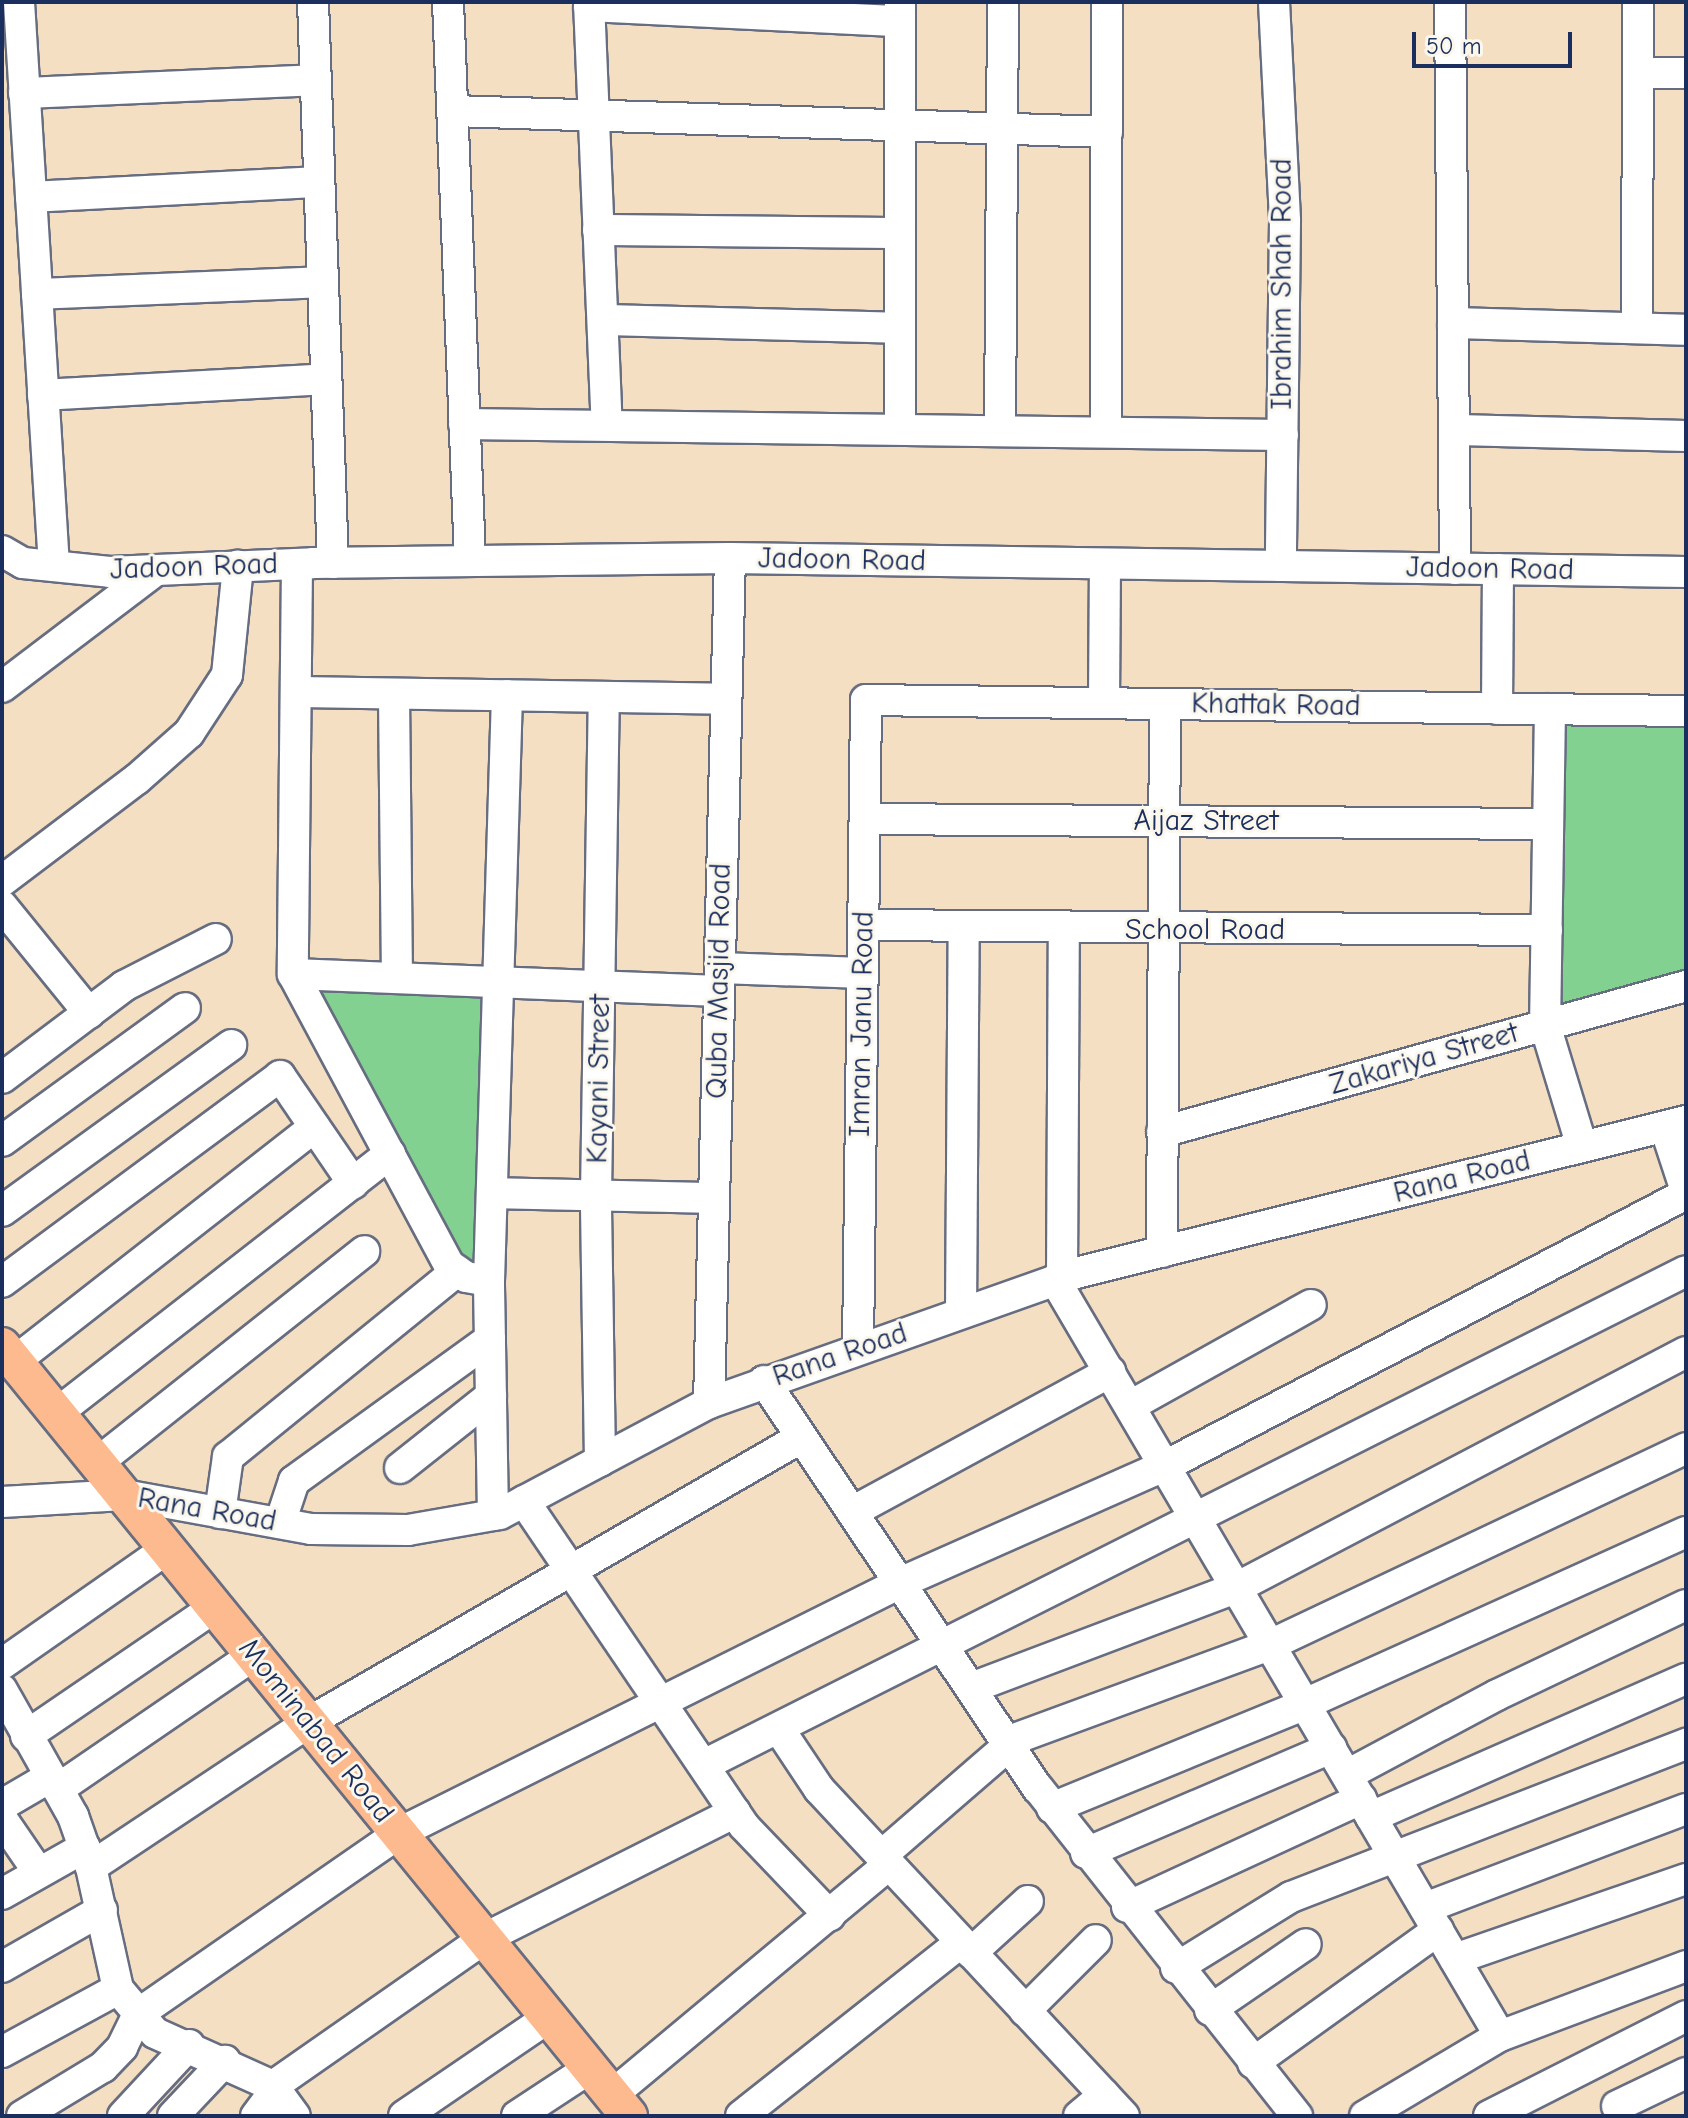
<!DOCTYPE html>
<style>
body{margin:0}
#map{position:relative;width:1688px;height:2118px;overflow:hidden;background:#f4dfc3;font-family:"Comic Neue",sans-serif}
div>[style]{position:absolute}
.green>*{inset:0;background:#82d191}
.roads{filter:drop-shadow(2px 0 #676d81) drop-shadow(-2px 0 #676d81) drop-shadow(0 2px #676d81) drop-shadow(0 -2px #676d81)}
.minor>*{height:30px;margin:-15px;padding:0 15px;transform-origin:15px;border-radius:15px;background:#fff}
.major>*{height:36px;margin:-18px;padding:0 18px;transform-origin:18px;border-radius:18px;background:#fcba8e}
span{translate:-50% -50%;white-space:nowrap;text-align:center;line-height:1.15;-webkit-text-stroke:6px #fbf7ec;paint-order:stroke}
.street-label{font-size:30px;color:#1b2f5e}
.frame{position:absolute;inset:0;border:4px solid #1b2f5e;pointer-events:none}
.scale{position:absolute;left:1412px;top:32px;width:160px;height:36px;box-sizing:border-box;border:4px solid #1b2f5e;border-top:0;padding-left:10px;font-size:24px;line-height:28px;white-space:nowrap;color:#1b2f5e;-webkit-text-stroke:6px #fbf7ec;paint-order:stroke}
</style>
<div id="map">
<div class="green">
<i style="clip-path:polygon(1550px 709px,1686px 711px,1686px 986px,1555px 1022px)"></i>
<i style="clip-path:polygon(293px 974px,496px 982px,489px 1281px,466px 1277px)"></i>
</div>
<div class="roads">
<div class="minor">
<i style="left:19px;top:2px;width:565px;rotate:86.45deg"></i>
<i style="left:313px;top:2px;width:561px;rotate:87.96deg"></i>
<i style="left:448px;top:2px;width:558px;rotate:87.74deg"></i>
<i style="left:589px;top:2px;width:423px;rotate:87.6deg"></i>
<i style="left:900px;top:2px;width:426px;rotate:90deg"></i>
<i style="left:1274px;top:2px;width:219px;rotate:87.1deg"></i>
<i style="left:1285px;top:221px;width:345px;rotate:90.7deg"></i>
<i style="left:1450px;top:2px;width:567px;rotate:89.49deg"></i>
<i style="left:589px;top:6px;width:311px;rotate:2.8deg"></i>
<i style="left:1638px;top:73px;width:48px"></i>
<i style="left:24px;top:93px;width:292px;rotate:-2.5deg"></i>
<i style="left:453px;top:111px;width:654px;rotate:1.84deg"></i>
<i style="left:31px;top:197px;width:288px;rotate:-3deg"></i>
<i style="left:598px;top:230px;width:302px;rotate:0.6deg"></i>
<i style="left:37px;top:294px;width:286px;rotate:-2.4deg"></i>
<i style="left:603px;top:320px;width:297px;rotate:1.5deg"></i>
<i style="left:1453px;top:323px;width:233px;rotate:1.7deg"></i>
<i style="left:1637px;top:328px;width:326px;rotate:-89.8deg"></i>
<i style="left:43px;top:395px;width:283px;rotate:-3.2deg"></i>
<i style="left:464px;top:424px;width:819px;rotate:0.77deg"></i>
<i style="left:1000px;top:429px;width:427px;rotate:-89.6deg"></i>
<i style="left:1106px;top:430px;width:428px;rotate:-89.9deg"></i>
<i style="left:1454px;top:430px;width:232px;rotate:1.5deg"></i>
<i style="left:2px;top:551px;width:24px;rotate:30deg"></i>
<i style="left:23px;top:563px;width:87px;rotate:5.9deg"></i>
<i style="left:110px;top:572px;width:203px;rotate:-2.5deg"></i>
<i style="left:313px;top:563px;width:417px;rotate:-0.7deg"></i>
<i style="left:730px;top:558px;width:956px;rotate:0.84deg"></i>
<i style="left:297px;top:564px;width:410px;rotate:90.6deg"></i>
<i style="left:293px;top:974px;width:330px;rotate:61.8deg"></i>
<i style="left:449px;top:1265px;width:21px;rotate:35deg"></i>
<i style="left:466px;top:1277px;width:23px;rotate:10deg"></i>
<i style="left:2px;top:687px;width:193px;rotate:-37.2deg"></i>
<i style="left:298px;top:692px;width:428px;rotate:0.9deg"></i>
<i style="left:394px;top:694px;width:284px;rotate:89.4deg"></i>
<i style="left:1104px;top:703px;width:139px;rotate:-89.6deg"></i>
<i style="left:1497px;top:709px;width:140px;rotate:-89.6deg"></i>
<i style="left:1550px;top:709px;width:316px;rotate:90.9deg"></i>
<i style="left:1545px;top:1025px;width:127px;rotate:73.1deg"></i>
<i style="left:865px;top:819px;width:683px;rotate:0.42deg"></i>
<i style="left:2px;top:881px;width:169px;rotate:-37.1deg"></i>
<i style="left:137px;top:779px;width:69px;rotate:-41.5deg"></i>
<i style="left:189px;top:733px;width:69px;rotate:-56.8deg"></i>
<i style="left:227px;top:675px;width:110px;rotate:-84.2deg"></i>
<i style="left:2px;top:906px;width:138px;rotate:50.9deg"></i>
<i style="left:863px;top:925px;width:684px;rotate:0.42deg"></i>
<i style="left:720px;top:968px;width:143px;rotate:2deg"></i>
<i style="left:293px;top:974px;width:426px;rotate:2.3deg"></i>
<i style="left:2px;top:1078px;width:153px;rotate:-37deg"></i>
<i style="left:124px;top:986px;width:103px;rotate:-27.1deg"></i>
<i style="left:1665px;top:1127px;width:67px;rotate:71.8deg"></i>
<i style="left:1162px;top:1132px;width:544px;rotate:-15.57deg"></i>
<i style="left:2px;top:1141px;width:226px;rotate:-36deg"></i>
<i style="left:492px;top:1193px;width:222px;rotate:1.3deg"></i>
<i style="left:2px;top:1211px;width:283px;rotate:-35.9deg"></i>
<i style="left:1162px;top:1252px;width:548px;rotate:-89.69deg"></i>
<i style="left:1062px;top:1278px;width:350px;rotate:-89.7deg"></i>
<i style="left:1055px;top:1280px;width:877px;rotate:59.52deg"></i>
<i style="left:2px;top:1282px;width:346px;rotate:-36.5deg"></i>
<i style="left:280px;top:1076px;width:130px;rotate:55.7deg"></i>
<i style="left:961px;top:1313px;width:386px;rotate:-89.6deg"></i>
<i style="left:858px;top:1348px;width:648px;rotate:-89.29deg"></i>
<i style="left:866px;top:700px;width:820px;rotate:0.77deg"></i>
<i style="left:15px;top:1361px;width:380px;rotate:-38deg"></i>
<i style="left:764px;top:1381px;width:491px;rotate:56.1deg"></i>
<i style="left:1038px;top:1788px;width:418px;rotate:51.7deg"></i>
<i style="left:709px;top:1403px;width:845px;rotate:-88.58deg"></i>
<i style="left:1130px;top:1406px;width:207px;rotate:-29.2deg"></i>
<i style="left:57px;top:1413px;width:422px;rotate:-37.9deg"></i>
<i style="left:600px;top:1461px;width:266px;rotate:-90.9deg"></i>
<i style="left:596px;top:1195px;width:498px;rotate:-89.1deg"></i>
<i style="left:97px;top:1463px;width:341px;rotate:-38.4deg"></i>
<i style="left:400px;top:1468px;width:116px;rotate:-38.4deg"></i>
<i style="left:524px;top:1501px;width:392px;rotate:55.9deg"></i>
<i style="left:744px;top:1826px;width:124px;rotate:46.3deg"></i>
<i style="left:2px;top:1502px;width:122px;rotate:-3.3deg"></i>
<i style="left:124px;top:1495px;width:190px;rotate:10.3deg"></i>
<i style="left:311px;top:1529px;width:97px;rotate:0.6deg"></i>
<i style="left:408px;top:1530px;width:93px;rotate:-9.9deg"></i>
<i style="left:500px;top:1514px;width:237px;rotate:-28deg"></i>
<i style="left:709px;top:1403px;width:389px;rotate:-19.5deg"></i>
<i style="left:1076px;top:1273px;width:629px;rotate:-13.99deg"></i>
<i style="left:852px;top:1512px;width:294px;rotate:-28.5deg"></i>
<i style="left:220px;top:1513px;width:57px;rotate:-81.9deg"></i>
<i style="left:228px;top:1457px;width:295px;rotate:-39.1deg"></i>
<i style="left:493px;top:1515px;width:234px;rotate:-91deg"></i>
<i style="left:489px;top:1281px;width:586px;rotate:-88.24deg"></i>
<i style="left:280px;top:1523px;width:44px;rotate:-71.6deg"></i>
<i style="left:294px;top:1481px;width:242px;rotate:-35.9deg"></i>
<i style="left:2px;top:1664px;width:201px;rotate:-34.9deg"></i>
<i style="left:971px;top:1688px;width:283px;rotate:-20.7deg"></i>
<i style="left:1236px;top:1588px;width:508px;rotate:-27.67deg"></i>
<i style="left:2px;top:1690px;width:145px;rotate:60.6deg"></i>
<i style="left:73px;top:1816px;width:54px;rotate:70.6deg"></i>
<i style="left:91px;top:1867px;width:125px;rotate:77.5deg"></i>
<i style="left:118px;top:1989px;width:57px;rotate:49.9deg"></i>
<i style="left:155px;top:2033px;width:129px;rotate:24.2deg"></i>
<i style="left:273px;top:2086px;width:37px;rotate:54deg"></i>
<i style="left:779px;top:1729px;width:72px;rotate:56.3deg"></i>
<i style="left:819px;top:1789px;width:447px;rotate:47deg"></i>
<i style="left:26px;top:1736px;width:229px;rotate:-34.3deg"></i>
<i style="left:1006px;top:1742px;width:281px;rotate:-20.2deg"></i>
<i style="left:1270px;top:1645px;width:460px;rotate:-25.3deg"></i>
<i style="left:704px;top:1765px;width:1099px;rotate:-26.7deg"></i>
<i style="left:1347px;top:1775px;width:170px;rotate:-28.1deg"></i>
<i style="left:1497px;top:1695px;width:209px;rotate:-25.5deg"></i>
<i style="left:58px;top:1789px;width:237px;rotate:-34.4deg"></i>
<i style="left:2px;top:1805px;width:56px;rotate:-30.3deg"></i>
<i style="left:1052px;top:1808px;width:274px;rotate:-22.3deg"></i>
<i style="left:1305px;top:1704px;width:418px;rotate:-24.3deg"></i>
<i style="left:1371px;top:1817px;width:344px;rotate:-23.7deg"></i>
<i style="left:2px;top:1819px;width:65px;rotate:55.6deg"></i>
<i style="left:1086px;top:1853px;width:267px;rotate:-23.2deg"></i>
<i style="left:881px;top:1856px;width:168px;rotate:-40.9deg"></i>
<i style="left:91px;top:1867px;width:262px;rotate:-33.6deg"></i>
<i style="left:309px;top:1722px;width:569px;rotate:-30.03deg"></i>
<i style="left:2px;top:1894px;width:95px;rotate:-29.5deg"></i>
<i style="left:1127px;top:1907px;width:258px;rotate:-24.8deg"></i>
<i style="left:1425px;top:1908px;width:279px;rotate:-20.8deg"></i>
<i style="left:971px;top:1953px;width:77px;rotate:-42.4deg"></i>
<i style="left:1455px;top:1959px;width:244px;rotate:-19.1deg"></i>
<i style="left:2px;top:1967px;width:115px;rotate:-29.7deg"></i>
<i style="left:1176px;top:1968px;width:135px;rotate:-31.7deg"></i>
<i style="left:1291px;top:1897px;width:424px;rotate:-21.2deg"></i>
<i style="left:1210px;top:2010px;width:116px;rotate:-34.5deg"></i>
<i style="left:1025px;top:2011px;width:100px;rotate:-45deg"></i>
<i style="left:2px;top:2052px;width:132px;rotate:-28.5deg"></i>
<i style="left:1253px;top:2063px;width:228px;rotate:-35.7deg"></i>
<i style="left:273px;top:2086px;width:259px;rotate:-34.9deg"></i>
<i style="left:485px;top:1938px;width:280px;rotate:-26.7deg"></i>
<i style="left:612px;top:2095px;width:361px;rotate:-39.8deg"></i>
<i style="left:1617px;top:2106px;width:76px;rotate:-25.6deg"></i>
<i style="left:22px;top:2116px;width:95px;rotate:-31.2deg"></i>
<i style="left:103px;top:2067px;width:28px;rotate:-46deg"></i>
<i style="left:122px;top:2047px;width:37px;rotate:-64deg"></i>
<i style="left:138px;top:2014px;width:318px;rotate:-34.7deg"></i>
<i style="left:399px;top:1833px;width:560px;rotate:-26.52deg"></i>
<i style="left:900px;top:1583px;width:294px;rotate:-23.9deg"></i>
<i style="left:1169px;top:1464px;width:583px;rotate:-27.58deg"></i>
<i style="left:123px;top:2116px;width:97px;rotate:-47.1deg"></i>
<i style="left:173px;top:2116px;width:76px;rotate:-46.6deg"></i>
<i style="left:256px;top:2116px;width:34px;rotate:-53deg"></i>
<i style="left:404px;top:2116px;width:176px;rotate:-34.3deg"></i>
<i style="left:517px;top:2116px;width:87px;rotate:-33.3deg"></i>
<i style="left:741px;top:2116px;width:280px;rotate:-38.3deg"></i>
<i style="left:1079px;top:2116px;width:33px;rotate:-40deg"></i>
<i style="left:1365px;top:2116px;width:157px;rotate:-30.7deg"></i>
<i style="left:1500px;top:2036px;width:199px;rotate:-20.6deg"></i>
<i style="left:1489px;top:2116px;width:221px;rotate:-26.9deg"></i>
</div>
<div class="major">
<i style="left:2px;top:1346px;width:993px;rotate:50.84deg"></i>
</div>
</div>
<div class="street-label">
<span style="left:1282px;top:284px;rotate:-90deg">Ibrahim Shah Road</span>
<span style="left:842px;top:560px;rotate:1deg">Jadoon Road</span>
<span style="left:194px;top:567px;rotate:-2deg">Jadoon Road</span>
<span style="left:1490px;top:569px;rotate:1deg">Jadoon Road</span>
<span style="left:1276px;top:705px;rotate:1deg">Khattak Road</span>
<span style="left:1206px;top:821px">Aijaz Street</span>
<span style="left:1205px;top:930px">School Road</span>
<span style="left:719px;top:981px;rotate:-89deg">Quba Masjid Road</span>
<span style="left:862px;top:1024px;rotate:-89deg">Imran Janu Road</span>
<span style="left:1424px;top:1059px;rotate:-16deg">Zakariya Street</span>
<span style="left:599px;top:1079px;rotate:-89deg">Kayani Street</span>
<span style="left:1462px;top:1177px;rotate:-14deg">Rana Road</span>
<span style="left:840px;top:1355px;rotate:-19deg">Rana Road</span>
<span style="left:207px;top:1510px;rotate:10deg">Rana Road</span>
<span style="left:316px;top:1731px;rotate:51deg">Mominabad Road</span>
</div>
<div class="frame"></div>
<div class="scale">50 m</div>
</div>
